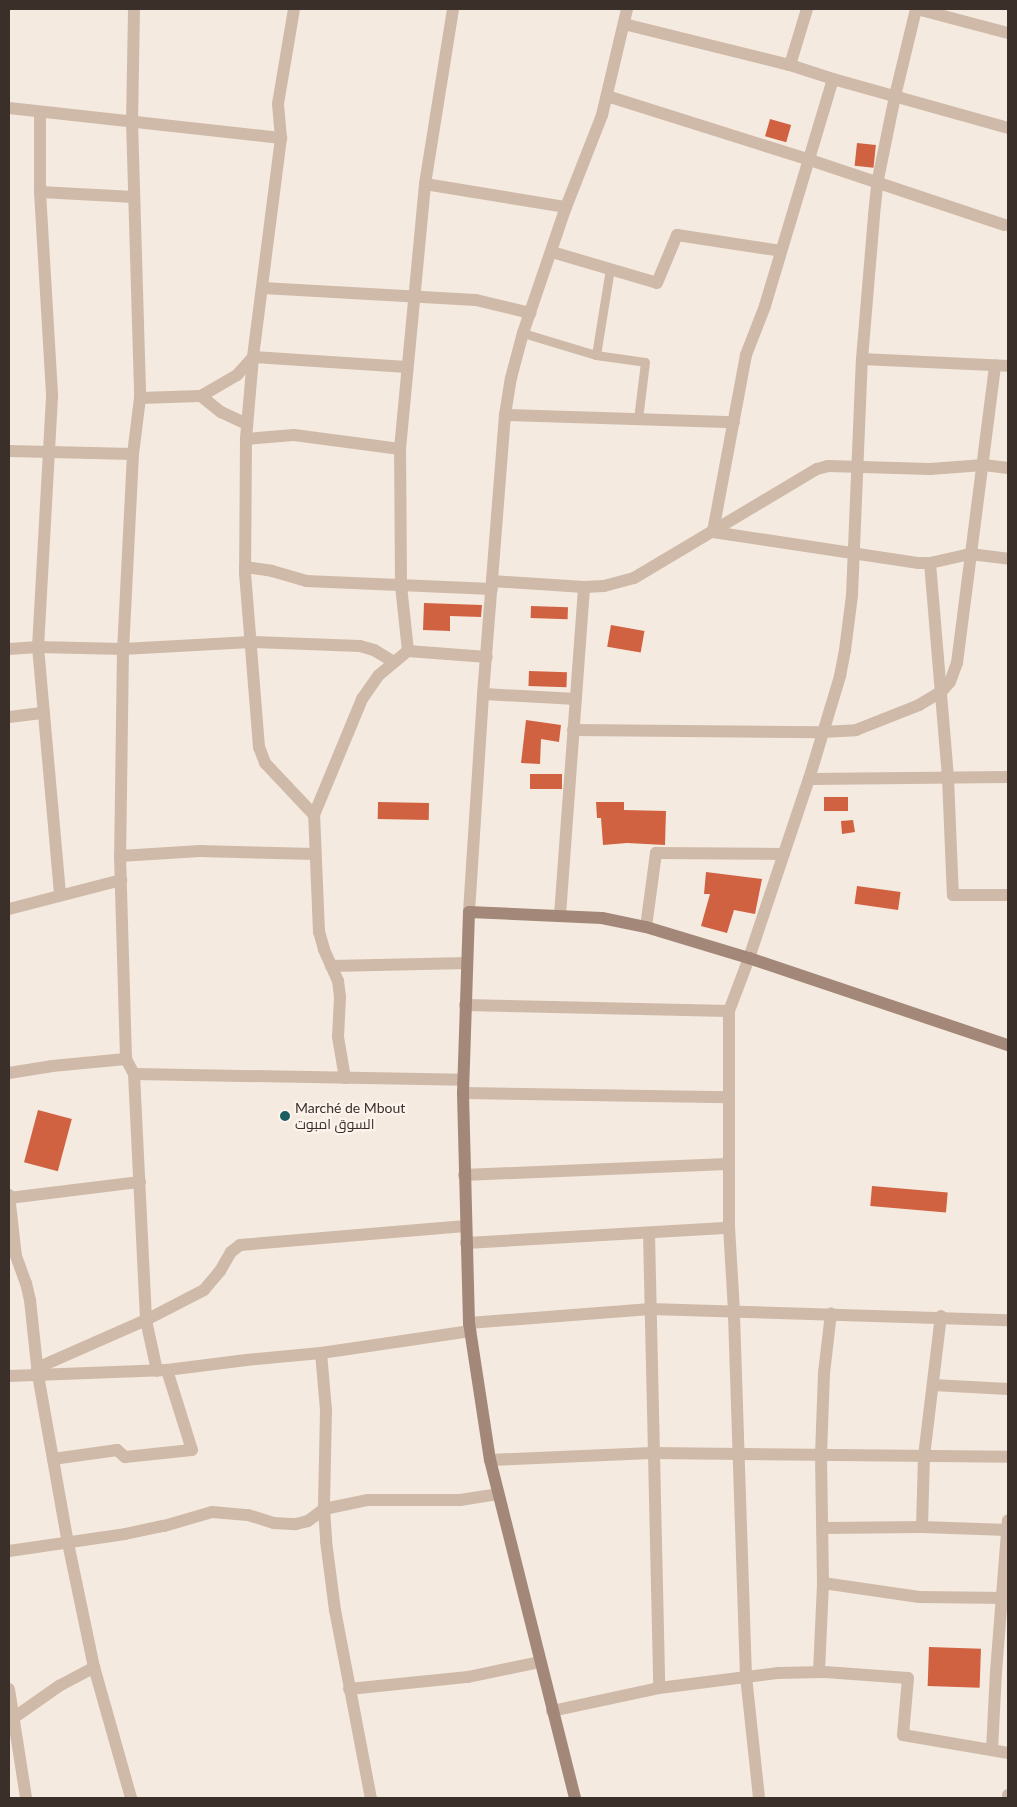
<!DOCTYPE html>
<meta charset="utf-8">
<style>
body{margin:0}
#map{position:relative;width:1017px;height:1807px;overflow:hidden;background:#f5eadf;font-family:Lato,Cairo,sans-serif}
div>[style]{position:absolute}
.building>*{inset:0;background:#d06242;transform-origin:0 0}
.service>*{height:9px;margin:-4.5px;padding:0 4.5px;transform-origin:4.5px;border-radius:4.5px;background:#cfbaa9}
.minor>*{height:12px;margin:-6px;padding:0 6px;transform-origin:6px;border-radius:6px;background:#cfbaa9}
.secondary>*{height:12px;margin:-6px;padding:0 6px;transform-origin:6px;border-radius:6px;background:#a3887a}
.dots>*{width:14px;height:14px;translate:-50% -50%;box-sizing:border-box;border:2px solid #fcf4ec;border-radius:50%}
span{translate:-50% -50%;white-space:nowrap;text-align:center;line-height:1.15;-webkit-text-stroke:4.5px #fcf4ec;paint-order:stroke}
.poi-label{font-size:14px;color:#3b2f29}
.left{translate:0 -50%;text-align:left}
.frame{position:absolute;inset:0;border:10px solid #3b2f29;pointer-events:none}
</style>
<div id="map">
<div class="building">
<i style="left:770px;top:119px;width:22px;height:18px;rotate:16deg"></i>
<i style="left:857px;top:143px;width:19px;height:23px;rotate:6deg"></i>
<i style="clip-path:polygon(424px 603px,482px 605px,481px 617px,450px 616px,450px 631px,423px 630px)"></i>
<i style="left:531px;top:606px;width:37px;height:12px;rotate:2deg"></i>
<i style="left:611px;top:625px;width:34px;height:22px;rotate:10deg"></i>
<i style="left:529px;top:671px;width:38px;height:15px;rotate:2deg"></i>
<i style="clip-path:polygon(526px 720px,561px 725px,559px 742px,541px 739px,540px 764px,521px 763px)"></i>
<i style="left:530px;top:774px;width:32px;height:15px"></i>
<i style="left:824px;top:797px;width:24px;height:14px"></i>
<i style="left:378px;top:802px;width:51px;height:17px;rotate:1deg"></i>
<i style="clip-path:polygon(596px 802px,624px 802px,624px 810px,666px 811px,665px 845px,627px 843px,603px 845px,601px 818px,597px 818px)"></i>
<i style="clip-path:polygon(853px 820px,855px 832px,842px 834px,841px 821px)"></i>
<i style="clip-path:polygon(706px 872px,762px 879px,755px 914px,734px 910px,727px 933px,701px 926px,710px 894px,704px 894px)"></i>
<i style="left:857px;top:886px;width:44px;height:18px;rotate:8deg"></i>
<i style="left:38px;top:1110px;width:35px;height:54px;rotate:15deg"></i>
<i style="left:872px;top:1186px;width:76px;height:20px;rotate:5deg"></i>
<i style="left:929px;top:1647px;width:52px;height:39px;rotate:2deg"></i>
</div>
<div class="service">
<i style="left:523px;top:333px;width:76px;rotate:16.8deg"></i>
<i style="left:596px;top:355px;width:49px;rotate:8.1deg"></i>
<i style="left:645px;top:362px;width:57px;rotate:97deg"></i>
<i style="left:596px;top:355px;width:87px;rotate:-80.8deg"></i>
</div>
<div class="minor">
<i style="left:134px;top:9px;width:112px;rotate:91deg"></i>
<i style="left:132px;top:121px;width:277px;rotate:88.3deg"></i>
<i style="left:140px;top:398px;width:56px;rotate:97.1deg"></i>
<i style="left:133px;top:454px;width:195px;rotate:92.9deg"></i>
<i style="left:123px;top:649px;width:207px;rotate:90.8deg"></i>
<i style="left:120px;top:856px;width:203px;rotate:88.3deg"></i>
<i style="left:126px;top:1059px;width:17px;rotate:62deg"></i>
<i style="left:134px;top:1074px;width:246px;rotate:87.2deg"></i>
<i style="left:146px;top:1320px;width:52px;rotate:77.8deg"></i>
<i style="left:294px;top:9px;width:96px;rotate:99.6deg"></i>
<i style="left:278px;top:104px;width:34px;rotate:85deg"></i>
<i style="left:281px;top:138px;width:221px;rotate:97.3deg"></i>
<i style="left:253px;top:357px;width:82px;rotate:94.9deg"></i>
<i style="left:246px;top:439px;width:134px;rotate:90.4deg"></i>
<i style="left:245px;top:573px;width:175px;rotate:85.4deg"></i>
<i style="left:259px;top:747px;width:17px;rotate:69deg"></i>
<i style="left:265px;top:763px;width:71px;rotate:46.7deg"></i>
<i style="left:917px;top:9px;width:94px;rotate:14.8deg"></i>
<i style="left:624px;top:24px;width:171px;rotate:13.9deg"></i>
<i style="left:790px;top:65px;width:45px;rotate:18deg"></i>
<i style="left:833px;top:79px;width:182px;rotate:15.6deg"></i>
<i style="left:790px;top:65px;width:59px;rotate:-73.1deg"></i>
<i style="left:833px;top:79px;width:237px;rotate:106.7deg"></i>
<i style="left:765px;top:306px;width:53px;rotate:111.2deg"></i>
<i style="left:746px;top:355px;width:180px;rotate:100.6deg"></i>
<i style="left:713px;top:532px;width:208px;rotate:8.6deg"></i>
<i style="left:919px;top:563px;width:11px"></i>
<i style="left:930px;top:563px;width:41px;rotate:-12.7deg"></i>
<i style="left:970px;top:554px;width:38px;rotate:7deg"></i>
<i style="left:607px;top:96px;width:213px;rotate:17.5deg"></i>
<i style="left:810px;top:160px;width:205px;rotate:18.5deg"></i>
<i style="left:9px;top:108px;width:274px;rotate:6.3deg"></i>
<i style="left:40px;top:112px;width:80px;rotate:90deg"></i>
<i style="left:40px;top:192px;width:205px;rotate:86.6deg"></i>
<i style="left:52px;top:397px;width:250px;rotate:93.2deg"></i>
<i style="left:38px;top:647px;width:249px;rotate:84.9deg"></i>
<i style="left:425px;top:184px;width:143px;rotate:9.3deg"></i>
<i style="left:40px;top:192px;width:94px;rotate:3deg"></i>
<i style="left:552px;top:252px;width:109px;rotate:16.4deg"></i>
<i style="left:657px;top:283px;width:52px;rotate:-67.4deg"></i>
<i style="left:677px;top:235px;width:105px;rotate:8.7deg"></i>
<i style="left:263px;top:288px;width:213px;rotate:3.2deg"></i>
<i style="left:476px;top:300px;width:56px;rotate:13.5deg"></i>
<i style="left:862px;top:359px;width:146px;rotate:2.7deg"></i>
<i style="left:201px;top:396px;width:26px;rotate:39deg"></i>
<i style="left:221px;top:412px;width:29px;rotate:25deg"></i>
<i style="left:140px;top:398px;width:61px;rotate:-1.9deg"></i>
<i style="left:201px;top:396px;width:42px;rotate:-30.3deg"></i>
<i style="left:237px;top:375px;width:24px;rotate:-48deg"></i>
<i style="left:253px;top:357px;width:154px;rotate:3.7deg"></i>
<i style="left:505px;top:415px;width:229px;rotate:1.8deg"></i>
<i style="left:246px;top:439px;width:48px;rotate:-4.8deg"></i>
<i style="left:294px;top:435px;width:107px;rotate:7.5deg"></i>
<i style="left:9px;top:451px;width:124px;rotate:1.4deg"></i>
<i style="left:930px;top:563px;width:216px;rotate:85.2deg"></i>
<i style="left:948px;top:778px;width:117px;rotate:87.6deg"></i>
<i style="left:953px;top:895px;width:55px"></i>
<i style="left:245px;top:567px;width:27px;rotate:8deg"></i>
<i style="left:272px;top:571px;width:35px;rotate:16deg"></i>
<i style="left:306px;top:581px;width:186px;rotate:2.5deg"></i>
<i style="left:492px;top:581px;width:92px;rotate:3.7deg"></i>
<i style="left:584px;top:587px;width:20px;rotate:-3deg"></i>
<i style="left:604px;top:586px;width:31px;rotate:-15deg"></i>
<i style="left:634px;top:578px;width:213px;rotate:-30.8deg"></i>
<i style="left:817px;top:469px;width:11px;rotate:-15deg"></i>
<i style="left:828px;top:466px;width:102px;rotate:1.7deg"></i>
<i style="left:930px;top:469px;width:54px;rotate:-4.2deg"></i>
<i style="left:984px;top:465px;width:24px;rotate:7deg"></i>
<i style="left:9px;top:649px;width:29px;rotate:-4deg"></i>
<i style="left:38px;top:647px;width:85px;rotate:1.3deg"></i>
<i style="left:123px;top:649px;width:128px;rotate:-3.1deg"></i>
<i style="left:251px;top:642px;width:109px;rotate:2.1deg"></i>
<i style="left:360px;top:646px;width:15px;rotate:16deg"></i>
<i style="left:374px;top:650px;width:23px;rotate:31deg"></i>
<i style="left:408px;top:651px;width:66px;rotate:-96.1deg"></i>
<i style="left:401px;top:585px;width:136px;rotate:-90.4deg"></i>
<i style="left:400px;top:449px;width:266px;rotate:-84.6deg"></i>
<i style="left:425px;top:184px;width:177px;rotate:-80.9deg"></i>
<i style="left:483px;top:694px;width:93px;rotate:3.1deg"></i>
<i style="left:9px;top:717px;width:35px;rotate:-7deg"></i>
<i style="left:573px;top:730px;width:249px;rotate:0.5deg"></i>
<i style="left:822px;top:732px;width:34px;rotate:-3deg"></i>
<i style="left:856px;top:730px;width:68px;rotate:-21.6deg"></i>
<i style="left:919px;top:705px;width:26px;rotate:-31deg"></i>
<i style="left:941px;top:692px;width:13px;rotate:-48deg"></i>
<i style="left:950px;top:682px;width:20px;rotate:-70deg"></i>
<i style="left:957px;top:663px;width:300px;rotate:-82.7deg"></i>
<i style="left:809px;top:779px;width:199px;rotate:-0.6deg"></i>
<i style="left:120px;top:856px;width:80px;rotate:-3.6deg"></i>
<i style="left:200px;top:851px;width:115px;rotate:1.5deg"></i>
<i style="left:9px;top:909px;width:116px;rotate:-14.5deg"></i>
<i style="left:469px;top:912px;width:218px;rotate:-86.3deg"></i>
<i style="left:483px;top:694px;width:280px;rotate:-85.5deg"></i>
<i style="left:505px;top:415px;width:37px;rotate:-81deg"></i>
<i style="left:511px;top:378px;width:47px;rotate:-75.1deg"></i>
<i style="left:523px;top:333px;width:133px;rotate:-71.2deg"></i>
<i style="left:566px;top:207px;width:99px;rotate:-68.6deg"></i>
<i style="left:602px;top:115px;width:109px;rotate:-76.7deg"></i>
<i style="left:560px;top:915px;width:329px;rotate:-85.8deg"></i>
<i style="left:646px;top:927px;width:75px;rotate:-82.3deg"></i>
<i style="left:656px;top:853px;width:128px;rotate:0.4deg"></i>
<i style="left:331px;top:966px;width:136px;rotate:-1.3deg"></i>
<i style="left:465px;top:1005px;width:264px;rotate:1.3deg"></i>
<i style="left:9px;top:1073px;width:44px;rotate:-9.2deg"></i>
<i style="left:52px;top:1066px;width:74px;rotate:-5.4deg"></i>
<i style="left:134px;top:1074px;width:329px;rotate:1deg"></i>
<i style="left:345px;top:1078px;width:42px;rotate:-99.7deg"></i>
<i style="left:338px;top:1037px;width:40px;rotate:-87.1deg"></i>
<i style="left:340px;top:997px;width:16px;rotate:-97deg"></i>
<i style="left:338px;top:981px;width:35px;rotate:-114deg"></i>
<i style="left:324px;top:949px;width:18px;rotate:-106deg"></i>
<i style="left:319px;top:932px;width:117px;rotate:-92.4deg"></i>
<i style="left:314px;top:815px;width:126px;rotate:-67.5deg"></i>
<i style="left:362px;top:699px;width:29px;rotate:-55deg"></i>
<i style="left:379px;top:675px;width:38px;rotate:-40deg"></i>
<i style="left:408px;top:651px;width:79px;rotate:4.3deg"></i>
<i style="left:463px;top:1093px;width:265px;rotate:0.9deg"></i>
<i style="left:464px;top:1175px;width:263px;rotate:-2.4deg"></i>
<i style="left:9px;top:1195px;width:61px;rotate:83.5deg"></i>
<i style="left:16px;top:1256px;width:29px;rotate:70deg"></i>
<i style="left:26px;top:1283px;width:17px;rotate:77deg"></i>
<i style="left:30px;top:1300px;width:75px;rotate:83.9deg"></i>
<i style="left:38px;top:1375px;width:171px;rotate:79.9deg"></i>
<i style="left:68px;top:1543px;width:127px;rotate:78.2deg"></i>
<i style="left:94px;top:1667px;width:136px;rotate:74.2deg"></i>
<i style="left:9px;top:1198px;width:132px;rotate:-7deg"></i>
<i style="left:649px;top:1234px;width:454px;rotate:88.7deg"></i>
<i style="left:466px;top:1243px;width:263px;rotate:-3.3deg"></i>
<i style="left:469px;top:1323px;width:182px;rotate:-4.4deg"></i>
<i style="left:650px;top:1309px;width:358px;rotate:1.8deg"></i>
<i style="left:321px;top:1353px;width:57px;rotate:85deg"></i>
<i style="left:326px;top:1410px;width:99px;rotate:91.2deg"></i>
<i style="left:324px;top:1509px;width:32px;rotate:86deg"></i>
<i style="left:326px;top:1541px;width:70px;rotate:82.6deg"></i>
<i style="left:335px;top:1610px;width:191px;rotate:79.2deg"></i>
<i style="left:37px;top:1368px;width:119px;rotate:-23.8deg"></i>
<i style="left:146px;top:1320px;width:65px;rotate:-27.3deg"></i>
<i style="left:204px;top:1290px;width:25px;rotate:-50deg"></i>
<i style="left:220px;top:1271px;width:22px;rotate:-60deg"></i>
<i style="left:231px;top:1252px;width:11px;rotate:-38deg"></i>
<i style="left:240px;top:1245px;width:226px;rotate:-4.8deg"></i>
<i style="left:9px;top:1376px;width:158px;rotate:-2.2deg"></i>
<i style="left:167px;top:1370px;width:80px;rotate:-7.2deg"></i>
<i style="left:246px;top:1360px;width:75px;rotate:-5.3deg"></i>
<i style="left:321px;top:1353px;width:151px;rotate:-8.4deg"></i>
<i style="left:933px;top:1385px;width:75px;rotate:3.1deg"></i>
<i style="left:53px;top:1459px;width:65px;rotate:-8deg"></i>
<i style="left:117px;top:1450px;width:11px;rotate:41deg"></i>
<i style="left:125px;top:1457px;width:67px;rotate:-6deg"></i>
<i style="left:192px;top:1450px;width:84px;rotate:-107.4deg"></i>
<i style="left:490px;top:1460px;width:162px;rotate:-2.5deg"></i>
<i style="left:652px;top:1453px;width:356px;rotate:0.6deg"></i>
<i style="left:922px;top:1527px;width:71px;rotate:-88.4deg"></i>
<i style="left:924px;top:1456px;width:141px;rotate:-83.1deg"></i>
<i style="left:823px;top:1528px;width:99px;rotate:-0.6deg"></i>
<i style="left:922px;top:1527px;width:86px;rotate:2deg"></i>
<i style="left:9px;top:1551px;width:117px;rotate:-8.3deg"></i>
<i style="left:125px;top:1534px;width:40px;rotate:-12deg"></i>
<i style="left:164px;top:1526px;width:50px;rotate:-16.3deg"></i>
<i style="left:212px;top:1512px;width:36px;rotate:5deg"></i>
<i style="left:248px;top:1515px;width:27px;rotate:17deg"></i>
<i style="left:274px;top:1523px;width:22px;rotate:3deg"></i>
<i style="left:296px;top:1524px;width:12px;rotate:-14deg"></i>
<i style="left:308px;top:1521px;width:20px;rotate:-37deg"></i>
<i style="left:324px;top:1509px;width:45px;rotate:-11.6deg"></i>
<i style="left:368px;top:1500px;width:92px"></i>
<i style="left:460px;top:1500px;width:38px;rotate:-9deg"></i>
<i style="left:823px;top:1583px;width:97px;rotate:8.3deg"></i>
<i style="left:919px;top:1597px;width:89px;rotate:0.6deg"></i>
<i style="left:819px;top:1672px;width:89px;rotate:-87.4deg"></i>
<i style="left:823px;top:1583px;width:128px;rotate:-90.9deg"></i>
<i style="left:821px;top:1455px;width:82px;rotate:-87.9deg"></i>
<i style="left:824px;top:1373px;width:60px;rotate:-83.3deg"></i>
<i style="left:9px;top:1689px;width:110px;rotate:81.1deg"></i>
<i style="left:349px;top:1689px;width:120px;rotate:-5.8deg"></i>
<i style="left:468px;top:1677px;width:74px;rotate:-11.8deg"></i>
<i style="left:552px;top:1711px;width:109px;rotate:-12.1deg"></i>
<i style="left:659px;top:1688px;width:119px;rotate:-7.2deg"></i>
<i style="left:777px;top:1673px;width:48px;rotate:-1.2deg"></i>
<i style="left:825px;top:1672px;width:83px;rotate:4.1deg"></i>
<i style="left:908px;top:1678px;width:57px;rotate:95deg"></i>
<i style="left:903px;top:1735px;width:107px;rotate:9.7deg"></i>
<i style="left:9px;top:1721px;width:61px;rotate:-35deg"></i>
<i style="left:59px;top:1686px;width:40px;rotate:-28deg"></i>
<i style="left:992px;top:1750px;width:78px;rotate:-87.1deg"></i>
<i style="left:996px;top:1672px;width:152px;rotate:-85.5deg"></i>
<i style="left:759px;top:1798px;width:122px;rotate:-96.1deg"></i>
<i style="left:746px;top:1677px;width:366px;rotate:-91.9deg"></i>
<i style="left:734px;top:1311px;width:83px;rotate:-93.4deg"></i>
<i style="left:729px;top:1228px;width:217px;rotate:-90deg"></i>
<i style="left:729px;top:1011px;width:57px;rotate:-69.3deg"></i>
<i style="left:749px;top:958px;width:189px;rotate:-71.5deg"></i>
<i style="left:809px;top:779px;width:108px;rotate:-73.2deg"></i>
<i style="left:840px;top:676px;width:26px;rotate:-79deg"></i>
<i style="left:845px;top:650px;width:55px;rotate:-82.7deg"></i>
<i style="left:852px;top:595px;width:236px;rotate:-87.6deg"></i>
<i style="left:862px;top:359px;width:144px;rotate:-85.2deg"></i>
<i style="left:874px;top:215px;width:31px;rotate:-84deg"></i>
<i style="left:877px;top:184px;width:90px;rotate:-78.4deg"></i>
<i style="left:895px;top:96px;width:89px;rotate:-76.4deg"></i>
<i style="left:1008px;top:1798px;width:3px;rotate:-90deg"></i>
</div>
<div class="secondary">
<i style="left:575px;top:1798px;width:349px;rotate:-104.1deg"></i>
<i style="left:490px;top:1460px;width:139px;rotate:-98.7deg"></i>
<i style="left:469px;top:1323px;width:230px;rotate:-91.5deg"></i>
<i style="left:463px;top:1093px;width:181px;rotate:-88.1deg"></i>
<i style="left:469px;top:912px;width:133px;rotate:2.6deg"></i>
<i style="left:602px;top:918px;width:45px;rotate:11.6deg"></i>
<i style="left:646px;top:927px;width:108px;rotate:16.8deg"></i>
<i style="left:749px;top:958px;width:273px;rotate:18.6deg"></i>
</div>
<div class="dots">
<i style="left:285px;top:1116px;background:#1b5e61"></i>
</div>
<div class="poi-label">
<span class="left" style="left:295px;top:1116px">Marché de Mbout<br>السوق امبوت</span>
</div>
<div class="frame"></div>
</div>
